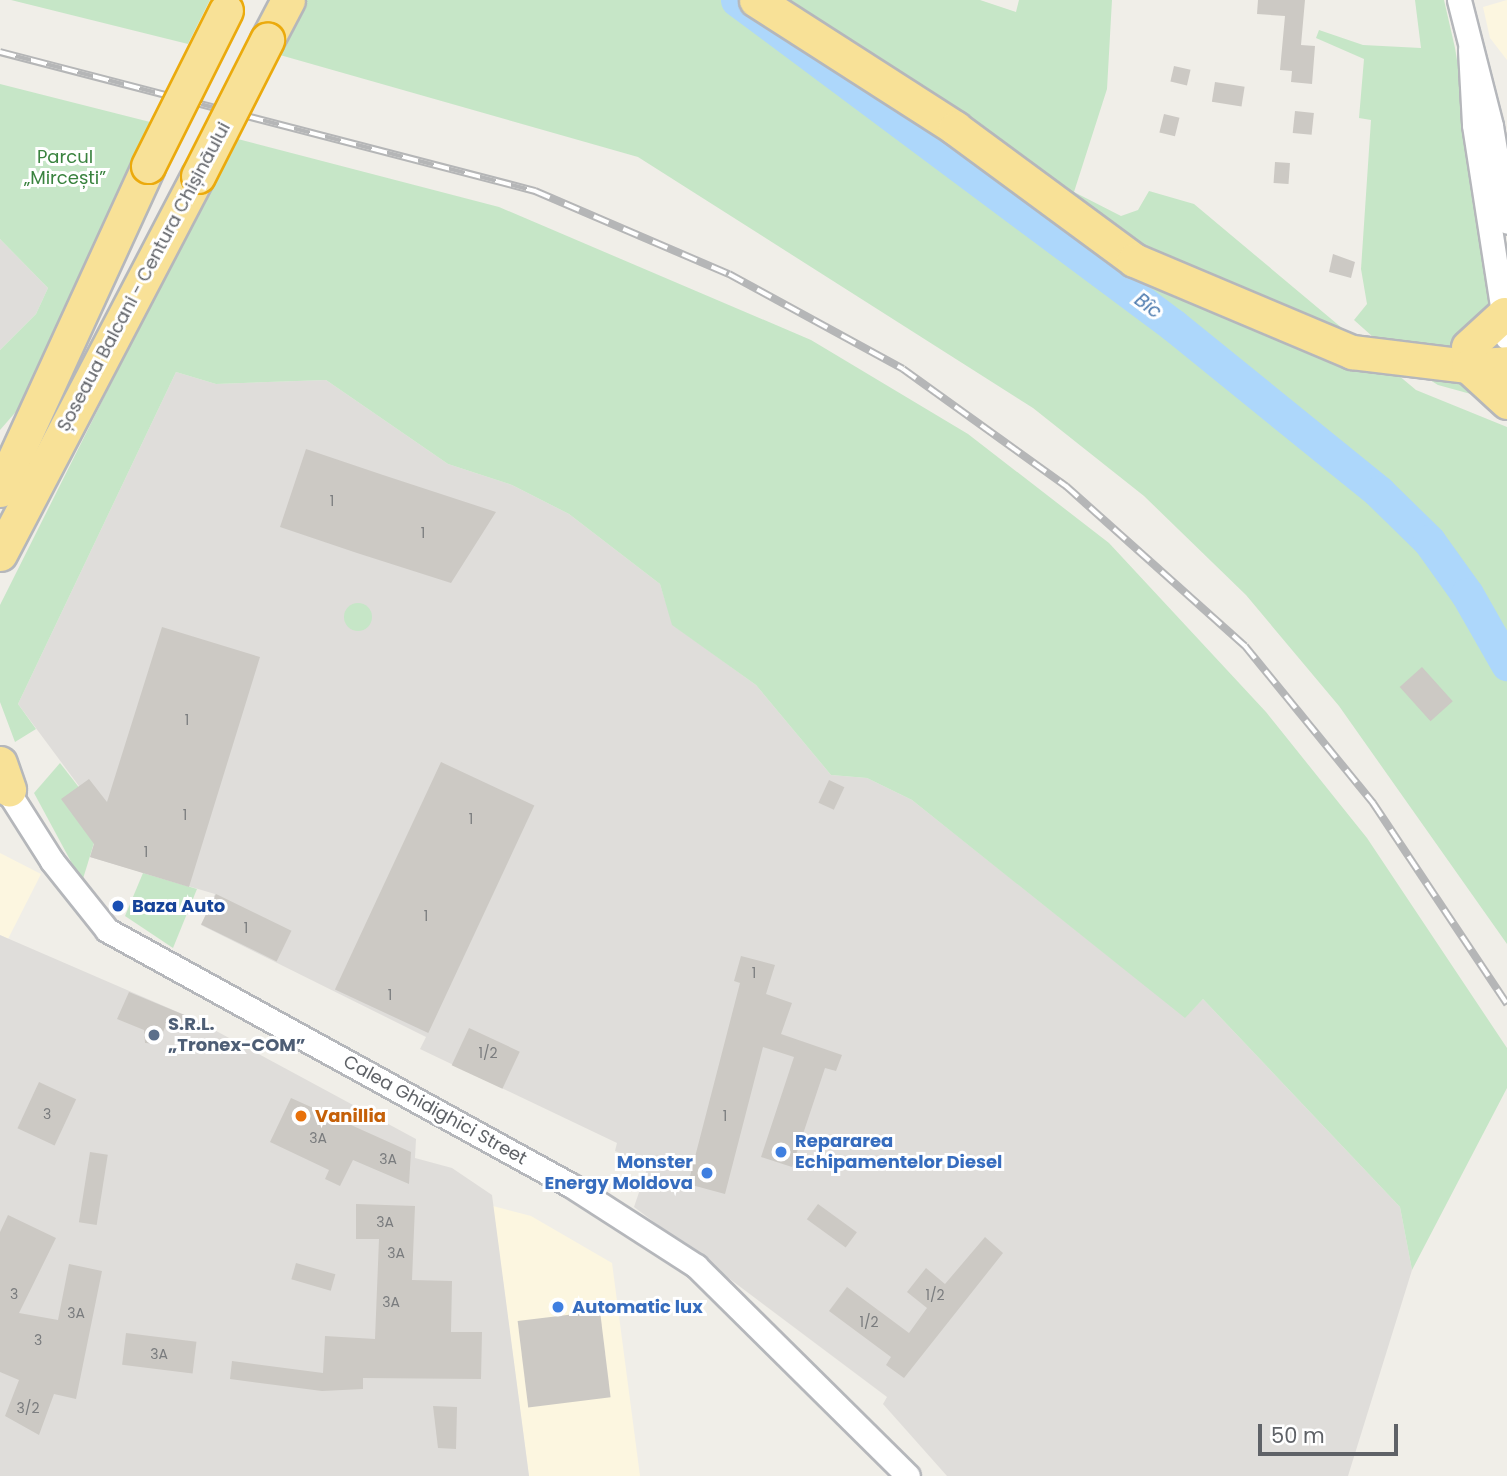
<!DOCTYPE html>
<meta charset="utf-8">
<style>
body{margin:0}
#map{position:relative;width:1507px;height:1476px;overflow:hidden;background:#f0eee8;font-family:Poppins,sans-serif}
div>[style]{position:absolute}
.commercial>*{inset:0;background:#fcf6e0}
.industrial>*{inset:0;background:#dfddda}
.green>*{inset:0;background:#c6e6c7}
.round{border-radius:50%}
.river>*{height:33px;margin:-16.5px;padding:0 16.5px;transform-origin:16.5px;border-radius:16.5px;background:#add7fb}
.building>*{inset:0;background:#ccc9c4;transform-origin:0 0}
.roads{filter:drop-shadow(2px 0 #b5b7bb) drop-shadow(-2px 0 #b5b7bb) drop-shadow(0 2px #b5b7bb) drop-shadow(0 -2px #b5b7bb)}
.minor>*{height:23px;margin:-11.5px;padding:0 11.5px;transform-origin:11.5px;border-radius:11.5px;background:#fff}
.highway>*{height:33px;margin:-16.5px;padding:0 16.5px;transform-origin:16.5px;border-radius:16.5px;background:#f8e197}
.rail>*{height:8px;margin-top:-4px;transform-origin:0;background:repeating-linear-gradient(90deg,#fff 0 16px,#b5b6b7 0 32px);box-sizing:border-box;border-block:2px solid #b5b6b7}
.bridges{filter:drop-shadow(2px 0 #ebaa0d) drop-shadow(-2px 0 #ebaa0d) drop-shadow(0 2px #ebaa0d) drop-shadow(0 -2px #ebaa0d)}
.highway-bridge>*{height:33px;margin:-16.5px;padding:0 16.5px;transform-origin:16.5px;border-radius:16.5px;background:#f8e197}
.dots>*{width:19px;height:19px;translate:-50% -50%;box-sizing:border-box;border:4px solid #fff;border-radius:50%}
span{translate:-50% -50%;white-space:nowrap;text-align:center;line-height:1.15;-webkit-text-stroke:6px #fff;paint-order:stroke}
.number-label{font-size:14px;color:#7a7c7e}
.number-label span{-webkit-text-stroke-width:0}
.park-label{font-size:18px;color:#3a833f}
.street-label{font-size:18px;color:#5f6267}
.transit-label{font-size:18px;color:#164399;font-weight:700}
.left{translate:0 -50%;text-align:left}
.service-label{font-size:18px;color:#4e5e75;font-weight:700}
.food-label{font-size:18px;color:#c56008;font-weight:700}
.shop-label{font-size:18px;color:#366cbe;font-weight:700}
.right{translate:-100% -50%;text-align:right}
.water-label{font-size:19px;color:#4978ad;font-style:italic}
.scale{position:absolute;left:1258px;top:1424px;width:140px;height:32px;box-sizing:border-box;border:4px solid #5f6267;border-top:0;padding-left:9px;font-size:21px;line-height:24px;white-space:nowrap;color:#5f6267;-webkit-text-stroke:5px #fff;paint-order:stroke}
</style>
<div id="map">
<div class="commercial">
<i style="clip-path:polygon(1507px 0,1507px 60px,1490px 38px,1483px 7px)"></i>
<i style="clip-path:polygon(0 853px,41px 874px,8px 939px,0 935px)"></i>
<i style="clip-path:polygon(493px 1206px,531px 1216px,612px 1263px,640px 1476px,529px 1476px)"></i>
</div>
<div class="industrial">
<i style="clip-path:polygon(0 239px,48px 288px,36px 314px,0 350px)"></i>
<i style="clip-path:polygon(176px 372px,216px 384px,326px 380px,448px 464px,512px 485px,569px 514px,660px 584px,673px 625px,756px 685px,831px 775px,867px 778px,912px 800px,1185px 1017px,1203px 999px,1400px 1207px,1412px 1270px,1348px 1476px,947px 1476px,883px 1404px,887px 1397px,634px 1207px,648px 1166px,615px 1151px,617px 1143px,420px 1049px,426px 1037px,201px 925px,215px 894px,90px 857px,102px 817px,18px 704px)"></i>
<i style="clip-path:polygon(0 935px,194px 1019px,416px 1139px,415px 1158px,452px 1168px,492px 1195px,529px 1476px,0 1476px)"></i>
</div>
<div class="green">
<i style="clip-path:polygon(11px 0,210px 0,188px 44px)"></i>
<i style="clip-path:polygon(307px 0,980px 0,1016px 12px,1019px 0,1112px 0,1107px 89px,1074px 192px,1121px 216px,1138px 210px,1149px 191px,1194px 204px,1416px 390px,1507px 427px,1507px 944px,1339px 706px,1246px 595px,1144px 496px,1033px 408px,638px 157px,280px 55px)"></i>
<i style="clip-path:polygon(1415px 0,1444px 0,1455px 48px,1507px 363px,1489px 399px,1438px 385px,1401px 362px,1354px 320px,1367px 304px,1361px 269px,1371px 120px,1359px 118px,1364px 59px,1316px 38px,1319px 30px,1363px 45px,1421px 48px)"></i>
<i style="clip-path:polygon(0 84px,158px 124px,35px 390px,0 430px,0 350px,36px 314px,48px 288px,0 239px)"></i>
<i style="clip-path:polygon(234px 138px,499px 207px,811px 340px,968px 434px,1109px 543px,1266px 712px,1367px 838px,1507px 1048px,1507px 1088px,1412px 1270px,1400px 1207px,1203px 999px,1185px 1018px,912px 800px,867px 778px,831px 775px,756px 685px,672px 625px,660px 584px,569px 514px,512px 485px,448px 464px,326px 380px,216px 384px,176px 372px,18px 704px,36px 729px,15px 742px,0 702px,0 605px)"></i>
<i class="round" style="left:344px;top:603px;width:28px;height:28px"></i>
<i style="clip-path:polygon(60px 763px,102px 817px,82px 882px,34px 793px)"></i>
<i style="clip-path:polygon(143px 873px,197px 889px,173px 948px,125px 916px)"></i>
</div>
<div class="river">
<i style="left:737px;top:0;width:544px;rotate:36.7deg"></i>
<i style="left:1173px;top:325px;width:265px;rotate:39deg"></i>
<i style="left:1379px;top:492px;width:70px;rotate:44.4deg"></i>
<i style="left:1429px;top:541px;width:65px;rotate:54.4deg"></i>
<i style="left:1467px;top:594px;width:81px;rotate:60.3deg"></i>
</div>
<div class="building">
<i style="clip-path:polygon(1258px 0,1305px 0,1301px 45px,1315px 46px,1312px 84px,1291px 82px,1292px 71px,1280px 70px,1285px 16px,1257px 14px)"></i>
<i style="left:1174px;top:66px;width:17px;height:16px;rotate:13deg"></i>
<i style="left:1215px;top:82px;width:30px;height:20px;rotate:9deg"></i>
<i style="left:1295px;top:111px;width:19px;height:22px;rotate:6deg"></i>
<i style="left:1164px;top:114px;width:16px;height:19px;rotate:14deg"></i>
<i style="left:1275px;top:162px;width:15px;height:21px;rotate:4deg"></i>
<i style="clip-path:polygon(1333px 254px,1355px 262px,1351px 278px,1329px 272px)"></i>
<i style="clip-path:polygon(306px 449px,383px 475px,496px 512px,451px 583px,357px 553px,280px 527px)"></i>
<i style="clip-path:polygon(162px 627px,260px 657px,189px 887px,90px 857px,94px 844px,61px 799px,89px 779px,107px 802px)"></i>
<i style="left:1422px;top:667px;width:46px;height:30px;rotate:48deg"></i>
<i style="left:441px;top:762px;width:103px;height:251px;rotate:25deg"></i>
<i style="left:829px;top:780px;width:17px;height:25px;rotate:25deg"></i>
<i style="left:216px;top:894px;width:84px;height:34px;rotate:26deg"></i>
<i style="clip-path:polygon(741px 956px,775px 965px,766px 994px,792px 1003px,781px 1034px,842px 1055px,836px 1071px,825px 1068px,792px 1167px,761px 1157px,794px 1057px,763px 1047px,725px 1194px,688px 1184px,740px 983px,734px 981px)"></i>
<i style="clip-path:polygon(129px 992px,194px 1019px,188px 1034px,166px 1025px,158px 1044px,145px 1043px,144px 1030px,117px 1019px)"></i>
<i style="left:469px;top:1028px;width:56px;height:41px;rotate:25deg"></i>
<i style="left:39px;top:1082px;width:41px;height:51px;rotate:25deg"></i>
<i style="clip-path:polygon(291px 1098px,411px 1152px,409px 1184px,353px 1160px,340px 1186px,325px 1179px,329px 1170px,270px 1142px)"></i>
<i style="left:90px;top:1152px;width:18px;height:71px;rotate:9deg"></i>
<i style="clip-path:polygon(356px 1204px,415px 1206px,412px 1280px,452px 1281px,451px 1332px,482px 1332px,481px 1379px,363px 1378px,363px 1389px,322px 1391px,230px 1379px,232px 1361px,323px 1373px,325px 1336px,375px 1339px,379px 1239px,356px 1239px)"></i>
<i style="left:818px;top:1204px;width:48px;height:19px;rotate:36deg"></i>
<i style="clip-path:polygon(8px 1215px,56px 1238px,19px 1313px,58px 1320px,69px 1264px,102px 1271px,76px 1399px,54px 1394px,39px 1435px,5px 1416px,19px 1380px,0 1372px,0 1232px)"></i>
<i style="clip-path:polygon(985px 1237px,1003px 1253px,904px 1378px,886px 1365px,891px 1357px,829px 1311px,847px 1287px,909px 1333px,927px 1308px,907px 1292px,926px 1268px,945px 1284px)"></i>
<i style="left:296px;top:1263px;width:41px;height:17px;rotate:16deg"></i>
<i style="left:600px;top:1311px;width:87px;height:83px;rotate:83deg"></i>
<i style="left:126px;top:1333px;width:71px;height:32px;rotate:7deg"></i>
<i style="clip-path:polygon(433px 1406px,457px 1407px,456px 1449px,438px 1448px)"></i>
</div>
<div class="roads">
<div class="minor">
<i style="left:1459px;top:0;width:130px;rotate:75.7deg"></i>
<i style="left:1491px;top:126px;width:97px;rotate:80.5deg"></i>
<i style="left:1470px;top:50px;width:75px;rotate:86.9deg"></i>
<i style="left:1474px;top:125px;width:215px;rotate:81.2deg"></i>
<i style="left:0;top:779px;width:97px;rotate:57.6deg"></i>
<i style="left:52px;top:861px;width:88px;rotate:51.4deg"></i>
<i style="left:107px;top:930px;width:531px;rotate:28.83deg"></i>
<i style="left:572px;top:1186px;width:148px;rotate:32.8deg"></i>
<i style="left:696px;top:1266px;width:298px;rotate:44.7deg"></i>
</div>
<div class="highway">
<i style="left:756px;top:0;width:237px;rotate:32.7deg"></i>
<i style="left:955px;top:128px;width:222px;rotate:36.4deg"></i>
<i style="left:1134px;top:260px;width:237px;rotate:22.9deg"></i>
<i style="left:1352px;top:352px;width:117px;rotate:6.9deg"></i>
<i style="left:1468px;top:366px;width:39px;rotate:-4deg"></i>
<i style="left:267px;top:40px;width:45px;rotate:-62.3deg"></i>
<i style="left:1468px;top:347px;width:49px;rotate:-42.5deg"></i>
<i style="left:1468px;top:366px;width:53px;rotate:42.7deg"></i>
<i style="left:0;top:490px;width:356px;rotate:-65.4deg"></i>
<i style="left:0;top:554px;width:427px;rotate:-62.4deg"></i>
<i style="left:0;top:763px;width:28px;rotate:71deg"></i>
</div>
</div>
<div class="rail">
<i style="left:0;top:52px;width:553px;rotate:14.56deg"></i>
<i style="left:535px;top:191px;width:211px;rotate:23.2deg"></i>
<i style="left:729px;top:274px;width:198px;rotate:28.6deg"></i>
<i style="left:903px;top:369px;width:201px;rotate:35.7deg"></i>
<i style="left:1066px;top:486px;width:240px;rotate:41.8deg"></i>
<i style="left:1245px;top:646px;width:203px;rotate:50.8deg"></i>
<i style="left:1373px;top:803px;width:242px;rotate:56.3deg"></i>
</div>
<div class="bridges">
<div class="highway-bridge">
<i style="left:148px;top:166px;width:174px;rotate:-63.4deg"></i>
<i style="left:198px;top:176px;width:153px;rotate:-63.1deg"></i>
</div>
</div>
<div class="dots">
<i style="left:118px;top:906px;background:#1a4fb4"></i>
<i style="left:154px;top:1035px;background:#5c6f8a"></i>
<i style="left:301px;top:1116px;background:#e8710a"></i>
<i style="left:781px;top:1152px;background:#3f7fe0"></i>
<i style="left:707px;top:1173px;background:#3f7fe0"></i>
<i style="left:558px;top:1307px;background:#3f7fe0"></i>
</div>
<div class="number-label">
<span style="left:332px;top:501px">1</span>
<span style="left:423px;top:533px">1</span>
<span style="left:187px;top:720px">1</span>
<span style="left:185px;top:815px">1</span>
<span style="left:471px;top:819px">1</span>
<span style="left:146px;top:852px">1</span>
<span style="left:426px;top:916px">1</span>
<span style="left:246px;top:928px">1</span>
<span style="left:754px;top:973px">1</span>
<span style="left:390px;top:995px">1</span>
<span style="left:488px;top:1053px">1/2</span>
<span style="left:47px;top:1114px">3</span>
<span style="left:725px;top:1116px">1</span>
<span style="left:318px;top:1138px">3A</span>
<span style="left:388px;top:1159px">3A</span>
<span style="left:385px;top:1222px">3A</span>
<span style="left:396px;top:1253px">3A</span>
<span style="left:14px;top:1294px">3</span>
<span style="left:935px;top:1295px">1/2</span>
<span style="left:391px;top:1302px">3A</span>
<span style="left:76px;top:1313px">3A</span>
<span style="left:869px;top:1322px">1/2</span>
<span style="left:38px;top:1340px">3</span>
<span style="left:159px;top:1354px">3A</span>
<span style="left:28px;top:1408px">3/2</span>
</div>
<div class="park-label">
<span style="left:65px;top:168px">Parcul<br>„Mircești”</span>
</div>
<div class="street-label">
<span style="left:144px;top:277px;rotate:-62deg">Șoseaua Balcani - Centura Chișinăului</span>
<span style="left:435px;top:1110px;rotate:29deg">Calea Ghidighici Street</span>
</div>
<div class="transit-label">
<span class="left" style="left:132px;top:906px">Baza Auto</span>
</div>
<div class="service-label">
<span class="left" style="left:168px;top:1035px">S.R.L.<br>„Tronex-COM”</span>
</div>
<div class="food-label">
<span class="left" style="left:315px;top:1116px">Vanillia</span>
</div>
<div class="shop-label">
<span class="left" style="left:795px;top:1152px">Repararea<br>Echipamentelor Diesel</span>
<span class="right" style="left:693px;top:1173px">Monster<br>Energy Moldova</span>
<span class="left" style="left:572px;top:1307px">Automatic lux</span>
</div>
<div class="water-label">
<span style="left:1148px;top:306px;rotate:37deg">Bîc</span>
</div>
<div class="scale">50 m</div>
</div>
